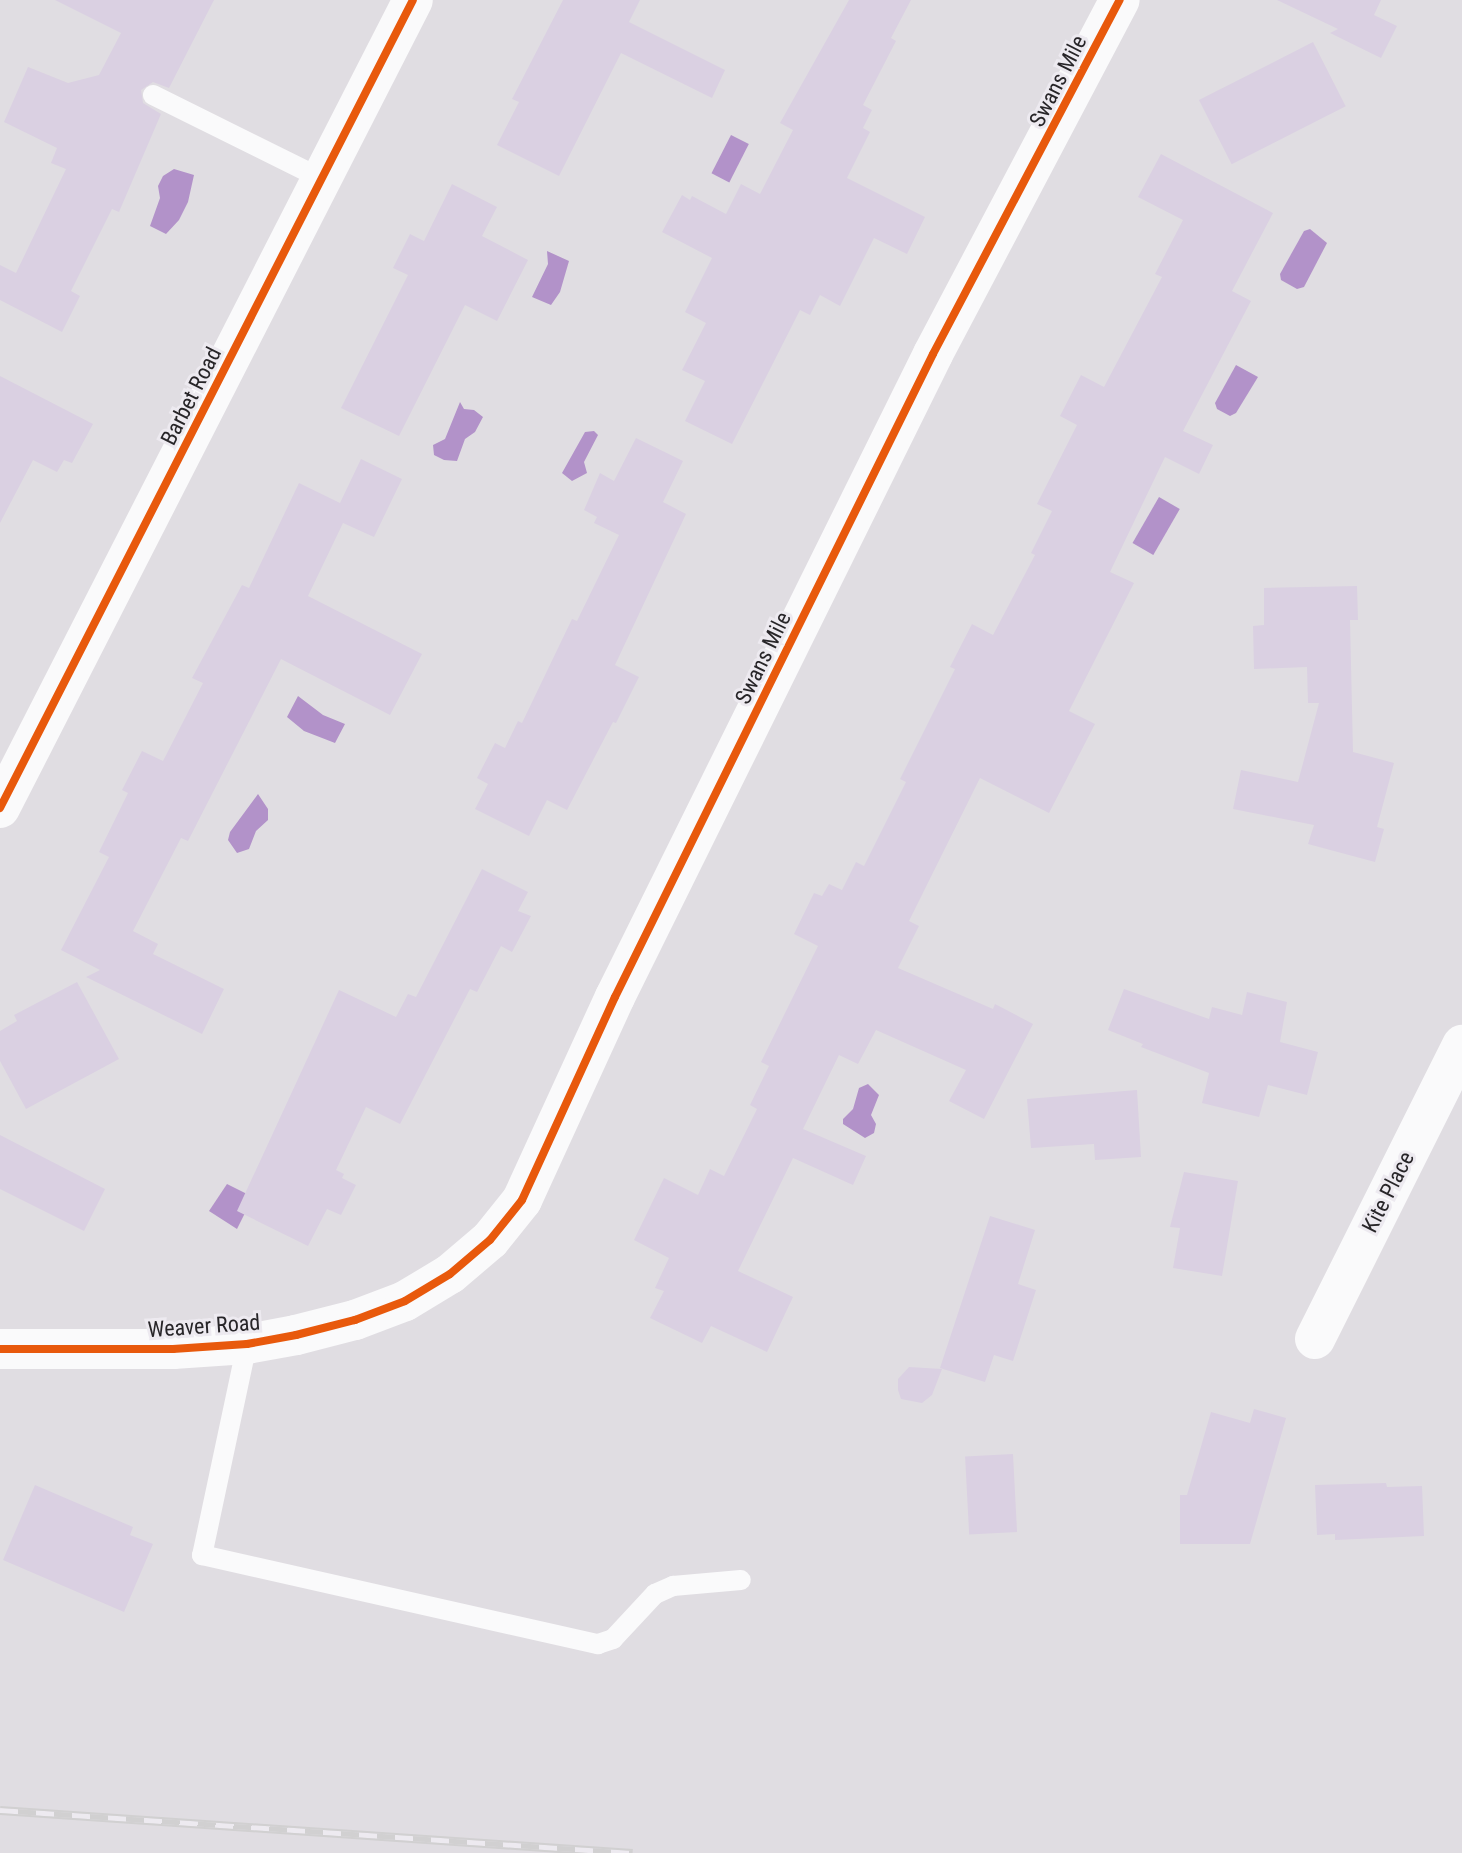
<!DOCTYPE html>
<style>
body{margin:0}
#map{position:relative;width:1462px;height:1853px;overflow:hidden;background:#e0dde2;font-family:"Roboto Condensed",sans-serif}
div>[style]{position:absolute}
.water>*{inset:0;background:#b292c9;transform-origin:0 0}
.building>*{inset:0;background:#dad0e2;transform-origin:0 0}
.lane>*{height:20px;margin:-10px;padding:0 10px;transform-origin:10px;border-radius:10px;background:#fafafb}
.street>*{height:40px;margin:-20px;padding:0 20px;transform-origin:20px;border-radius:20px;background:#fafafb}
.rail>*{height:9px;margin-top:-4.5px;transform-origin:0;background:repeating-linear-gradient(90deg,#edeaf0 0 18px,#d1d0d1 0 36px);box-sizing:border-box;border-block:2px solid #d1d0d1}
.cycleway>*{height:8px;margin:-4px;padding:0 4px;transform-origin:4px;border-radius:4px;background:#e8590c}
span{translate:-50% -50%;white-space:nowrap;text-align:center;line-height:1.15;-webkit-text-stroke:6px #edeaf0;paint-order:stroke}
.street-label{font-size:22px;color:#272528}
</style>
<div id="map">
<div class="water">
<i style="left:731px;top:135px;width:20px;height:43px;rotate:27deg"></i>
<i style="clip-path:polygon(174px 169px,194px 175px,188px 202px,179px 220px,166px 234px,150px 226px,160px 198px,158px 186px,163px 176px)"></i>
<i style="clip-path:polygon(1310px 229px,1327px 243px,1304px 287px,1297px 289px,1281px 280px,1280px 274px,1304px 231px)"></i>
<i style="clip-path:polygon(547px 251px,569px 261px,560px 292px,551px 305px,532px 297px,548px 264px)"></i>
<i style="clip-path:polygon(1236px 365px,1258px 377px,1236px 413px,1230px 416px,1217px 409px,1215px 403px)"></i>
<i style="clip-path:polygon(460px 402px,464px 409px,474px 410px,483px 417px,475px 432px,465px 439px,457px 461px,444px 460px,434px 455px,433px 445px,445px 439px)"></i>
<i style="clip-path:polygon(594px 431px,598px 435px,584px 462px,587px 473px,572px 481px,562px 473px,585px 432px)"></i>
<i style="left:1159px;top:497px;width:24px;height:53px;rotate:30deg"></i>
<i style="clip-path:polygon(298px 696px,323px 715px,345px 724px,335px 743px,304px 731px,287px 717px)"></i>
<i style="clip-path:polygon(258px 794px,268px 809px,268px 820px,256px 831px,249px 849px,237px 853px,228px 840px,230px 832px)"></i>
<i style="clip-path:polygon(868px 1084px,879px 1095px,871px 1115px,876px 1124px,874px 1133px,865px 1138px,843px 1124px,843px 1119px,853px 1109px,859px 1088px)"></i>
<i style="clip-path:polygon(227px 1184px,253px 1197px,237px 1229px,209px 1211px)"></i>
</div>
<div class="building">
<i style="clip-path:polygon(55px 0,214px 0,169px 88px,153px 82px,141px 90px,143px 103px,161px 114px,119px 212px,112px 209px,71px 291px,80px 296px,62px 332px,0 300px,0 265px,16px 273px,66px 169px,51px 163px,57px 148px,4px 122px,28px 67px,68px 83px,99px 75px,121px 33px)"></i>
<i style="clip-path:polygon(563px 0,640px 0,629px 22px,725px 70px,712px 98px,621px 53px,559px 176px,497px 145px,519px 102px,512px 99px)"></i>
<i style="clip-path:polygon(849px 0,911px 0,891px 38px,896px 41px,863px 105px,872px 110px,863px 128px,870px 132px,847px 178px,925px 217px,907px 254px,874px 238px,840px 306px,820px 295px,810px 315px,800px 310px,732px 444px,685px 421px,705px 381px,682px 370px,706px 323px,685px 312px,712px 258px,662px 232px,682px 195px,690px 200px,692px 196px,726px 214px,741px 184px,760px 194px,793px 130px,780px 123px)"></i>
<i style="clip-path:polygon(1277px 0,1381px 0,1374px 15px,1397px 26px,1381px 58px,1330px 33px,1338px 29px)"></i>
<i style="left:1313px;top:42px;width:72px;height:128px;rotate:63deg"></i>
<i style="clip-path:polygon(1161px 154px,1273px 213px,1232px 291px,1251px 301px,1183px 431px,1213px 445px,1199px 474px,1165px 457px,1110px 572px,1134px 583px,1069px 711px,1095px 724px,1049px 813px,980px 778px,909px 921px,919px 926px,898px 968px,993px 1009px,995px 1004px,1033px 1024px,984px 1119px,949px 1101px,966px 1070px,876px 1030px,858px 1064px,839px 1055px,803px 1129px,866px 1156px,853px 1185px,793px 1158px,738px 1271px,793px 1297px,767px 1352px,711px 1326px,702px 1343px,650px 1318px,664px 1291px,655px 1288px,669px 1258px,634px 1240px,664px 1178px,698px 1195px,710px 1169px,724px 1176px,757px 1109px,750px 1105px,769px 1066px,761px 1062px,818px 946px,794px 934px,814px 893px,822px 896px,829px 884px,842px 890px,856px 862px,864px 866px,906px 782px,900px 779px,955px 669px,950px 667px,972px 624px,993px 635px,1035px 555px,1031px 553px,1052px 511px,1037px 504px,1077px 425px,1060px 416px,1081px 375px,1104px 387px,1162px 277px,1155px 274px,1183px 220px,1138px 197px)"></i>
<i style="clip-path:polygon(452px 184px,497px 207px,482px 236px,528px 260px,497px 321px,465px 305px,399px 436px,341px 408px,408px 275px,393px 268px,410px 234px,424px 241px)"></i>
<i style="clip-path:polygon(0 376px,93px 424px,72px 463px,64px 460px,57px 472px,33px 460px,0 523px)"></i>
<i style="clip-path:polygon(636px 438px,683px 461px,663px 502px,686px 514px,615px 665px,639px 677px,616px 723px,613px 722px,567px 810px,547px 800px,529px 836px,475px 809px,488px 784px,477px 778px,495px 743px,505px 748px,518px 721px,522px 723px,572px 619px,577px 621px,619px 535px,594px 523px,597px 517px,584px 510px,600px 473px,614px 481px)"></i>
<i style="clip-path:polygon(361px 459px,402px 479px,374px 537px,343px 523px,308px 596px,422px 654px,390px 715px,281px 659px,188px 841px,181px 838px,133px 931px,158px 944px,153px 954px,224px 989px,202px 1034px,86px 977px,100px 970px,61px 950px,109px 857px,99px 852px,128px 793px,122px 790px,142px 751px,163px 761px,203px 683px,192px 678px,242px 585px,249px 588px,299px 483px,340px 503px)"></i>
<i style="clip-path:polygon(1357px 586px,1358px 620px,1350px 620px,1353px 752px,1394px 763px,1377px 827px,1384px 829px,1375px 862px,1308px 844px,1314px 825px,1233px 809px,1241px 770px,1298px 782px,1319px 703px,1308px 703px,1307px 667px,1254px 669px,1253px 626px,1264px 625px,1264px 588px)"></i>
<i style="clip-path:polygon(482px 869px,528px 892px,518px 911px,531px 916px,512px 952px,501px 946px,477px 992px,470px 989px,400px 1124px,366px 1107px,336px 1170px,344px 1174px,342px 1178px,356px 1185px,341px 1215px,327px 1209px,308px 1246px,237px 1211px,339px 990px,396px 1017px,408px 994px,416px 997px)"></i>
<i style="clip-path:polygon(77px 982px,119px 1059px,26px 1109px,0 1061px,0 1031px,17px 1021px,14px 1015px)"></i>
<i style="clip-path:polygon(1124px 989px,1209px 1019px,1212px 1007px,1242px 1015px,1247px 992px,1287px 1002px,1280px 1042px,1318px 1052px,1307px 1095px,1268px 1085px,1259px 1117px,1202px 1103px,1209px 1073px,1141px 1047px,1143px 1044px,1108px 1030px)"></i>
<i style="clip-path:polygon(1137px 1090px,1141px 1157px,1095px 1160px,1094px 1144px,1031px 1148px,1027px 1099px)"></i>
<i style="clip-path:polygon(0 1135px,105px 1189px,84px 1231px,0 1189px)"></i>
<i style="clip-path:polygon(1184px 1172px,1238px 1181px,1222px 1276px,1173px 1268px,1180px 1228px,1170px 1227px)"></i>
<i style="clip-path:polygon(990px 1216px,1035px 1230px,1018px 1284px,1036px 1290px,1013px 1361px,994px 1355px,985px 1382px,940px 1368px)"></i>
<i style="clip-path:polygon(909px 1367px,942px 1369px,932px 1395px,922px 1403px,901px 1399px,898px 1390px,898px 1379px)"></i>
<i style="clip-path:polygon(1254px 1409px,1286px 1418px,1250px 1544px,1180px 1544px,1180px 1495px,1187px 1495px,1211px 1412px,1250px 1423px)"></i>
<i style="left:1013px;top:1454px;width:78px;height:48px;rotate:87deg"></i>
<i style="clip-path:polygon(1386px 1483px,1387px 1487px,1422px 1486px,1424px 1536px,1335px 1540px,1335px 1534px,1317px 1535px,1315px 1485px)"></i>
<i style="clip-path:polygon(35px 1485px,133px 1527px,130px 1535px,153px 1544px,124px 1612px,3px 1560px)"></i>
</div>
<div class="lane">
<i style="left:153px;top:95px;width:189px;rotate:26.4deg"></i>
<i style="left:247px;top:1344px;width:216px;rotate:102deg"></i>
<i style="left:202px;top:1555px;width:406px;rotate:12.7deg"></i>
<i style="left:598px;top:1644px;width:16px;rotate:-18deg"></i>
<i style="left:613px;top:1639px;width:62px;rotate:-47deg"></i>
<i style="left:655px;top:1594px;width:20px;rotate:-24deg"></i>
<i style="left:673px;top:1586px;width:68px;rotate:-5deg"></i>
</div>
<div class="street">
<i style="left:0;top:808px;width:907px;rotate:-62.93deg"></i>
<i style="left:1315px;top:1339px;width:329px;rotate:-63.4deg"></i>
<i style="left:0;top:1349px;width:173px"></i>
<i style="left:173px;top:1349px;width:74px;rotate:-3.9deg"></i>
<i style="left:247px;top:1344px;width:50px;rotate:-10.4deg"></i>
<i style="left:296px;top:1335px;width:61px;rotate:-14.3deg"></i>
<i style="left:355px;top:1320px;width:53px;rotate:-20.8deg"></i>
<i style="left:405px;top:1301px;width:52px;rotate:-31deg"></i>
<i style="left:450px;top:1274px;width:52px;rotate:-40.4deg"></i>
<i style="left:490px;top:1240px;width:51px;rotate:-51.3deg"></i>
<i style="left:522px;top:1200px;width:223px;rotate:-65.4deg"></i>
<i style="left:615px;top:997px;width:717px;rotate:-63.68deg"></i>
<i style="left:933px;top:354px;width:400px;rotate:-62.2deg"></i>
</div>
<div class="rail">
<i style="left:0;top:1810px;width:634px;rotate:3.89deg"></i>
</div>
<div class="cycleway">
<i style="left:0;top:808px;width:907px;rotate:-62.93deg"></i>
<i style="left:0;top:1349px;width:173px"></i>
<i style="left:173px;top:1349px;width:74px;rotate:-3.9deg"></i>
<i style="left:247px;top:1344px;width:50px;rotate:-10.4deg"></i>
<i style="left:296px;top:1335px;width:61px;rotate:-14.3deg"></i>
<i style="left:355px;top:1320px;width:53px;rotate:-20.8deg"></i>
<i style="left:405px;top:1301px;width:52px;rotate:-31deg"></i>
<i style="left:450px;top:1274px;width:52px;rotate:-40.4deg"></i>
<i style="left:490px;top:1240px;width:51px;rotate:-51.3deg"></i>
<i style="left:522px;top:1200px;width:223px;rotate:-65.4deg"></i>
<i style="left:615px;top:997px;width:717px;rotate:-63.68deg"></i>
<i style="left:933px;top:354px;width:400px;rotate:-62.2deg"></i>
</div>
<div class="street-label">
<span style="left:1058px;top:81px;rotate:-63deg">Swans Mile</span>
<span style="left:191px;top:396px;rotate:-63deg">Barbet Road</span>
<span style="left:763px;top:658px;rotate:-64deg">Swans Mile</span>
<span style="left:1388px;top:1192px;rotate:-63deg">Kite Place</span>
<span style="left:204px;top:1326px;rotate:-4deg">Weaver Road</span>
</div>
</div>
